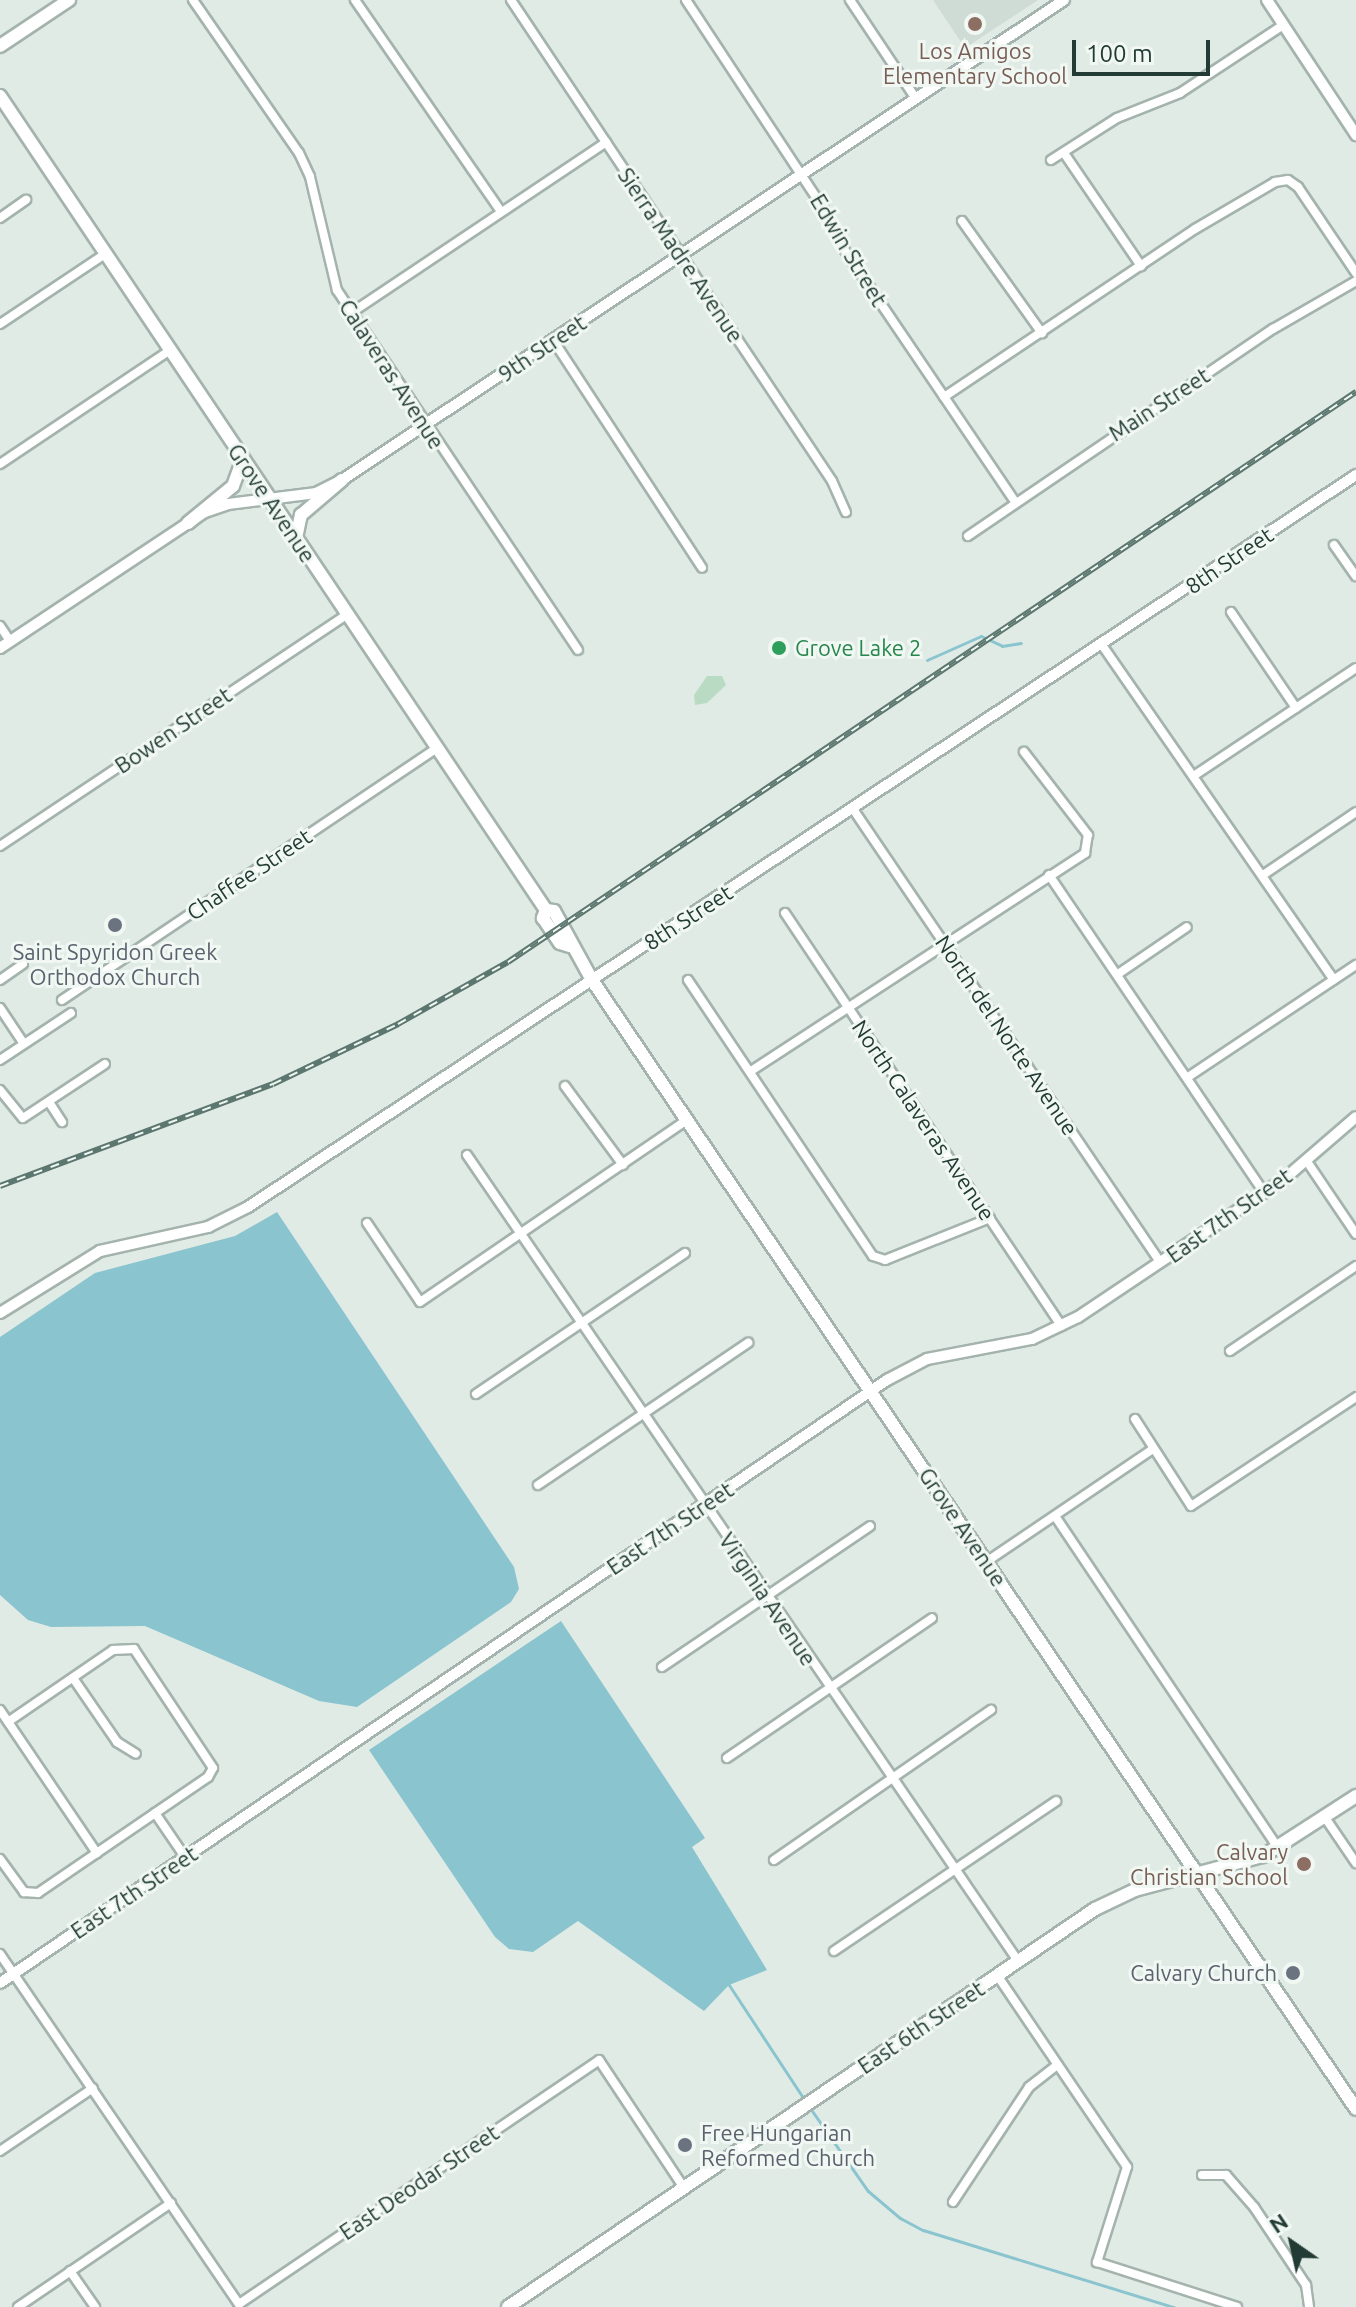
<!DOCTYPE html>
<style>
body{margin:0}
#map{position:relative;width:1356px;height:2307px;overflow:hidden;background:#e1ebe6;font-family:Ubuntu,sans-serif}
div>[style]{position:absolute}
.built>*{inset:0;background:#cfdbd5}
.green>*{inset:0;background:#badbc3}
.water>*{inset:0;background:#8ac4ce}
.stream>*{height:3px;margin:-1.5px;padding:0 1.5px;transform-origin:1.5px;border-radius:1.5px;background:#8ac4ce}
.roads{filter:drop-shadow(2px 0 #a4b3ad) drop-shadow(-2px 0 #a4b3ad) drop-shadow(0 2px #a4b3ad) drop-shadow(0 -2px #a4b3ad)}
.minor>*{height:8px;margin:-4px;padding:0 4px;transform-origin:4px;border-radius:4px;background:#fff}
.tertiary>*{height:10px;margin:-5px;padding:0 5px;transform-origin:5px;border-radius:5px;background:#fff}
.secondary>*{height:12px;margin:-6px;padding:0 6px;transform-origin:6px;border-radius:6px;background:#fff}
.rail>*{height:6px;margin-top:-3px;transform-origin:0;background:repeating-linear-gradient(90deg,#f1f8f4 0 9px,#5c776f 0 18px);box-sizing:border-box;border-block:2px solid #5c776f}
.dots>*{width:22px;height:22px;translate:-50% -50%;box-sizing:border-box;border:4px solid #f1f8f4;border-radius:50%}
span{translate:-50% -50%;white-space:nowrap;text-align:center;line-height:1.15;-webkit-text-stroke:6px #f1f8f4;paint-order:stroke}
.education-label{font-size:22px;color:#785e54}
.right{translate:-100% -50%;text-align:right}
.street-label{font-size:22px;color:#223b34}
.leisure-label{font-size:22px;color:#27864d}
.left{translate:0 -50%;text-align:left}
.worship-label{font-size:22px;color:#5b616d}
.north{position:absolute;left:1252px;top:2203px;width:80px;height:80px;-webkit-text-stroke:6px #f1f8f4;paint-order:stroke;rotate:326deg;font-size:22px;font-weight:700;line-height:32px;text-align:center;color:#223b34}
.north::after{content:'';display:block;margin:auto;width:28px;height:36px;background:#223b34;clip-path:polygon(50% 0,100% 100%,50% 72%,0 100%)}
.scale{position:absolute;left:1072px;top:40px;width:138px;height:36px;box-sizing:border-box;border:4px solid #223b34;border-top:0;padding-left:10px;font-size:24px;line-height:28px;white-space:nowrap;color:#223b34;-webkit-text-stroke:6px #f1f8f4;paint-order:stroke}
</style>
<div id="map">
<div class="built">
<i style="clip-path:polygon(933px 0,1038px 0,965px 48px)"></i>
</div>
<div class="green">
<i style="clip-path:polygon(707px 676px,722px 676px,726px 685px,707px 703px,695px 705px,694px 695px)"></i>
</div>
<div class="water">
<i style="clip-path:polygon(277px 1212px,514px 1567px,519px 1589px,511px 1602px,357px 1707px,319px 1701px,145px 1626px,51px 1627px,28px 1620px,0 1595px,0 1337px,95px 1273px,235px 1236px)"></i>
<i style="clip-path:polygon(561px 1621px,705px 1838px,692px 1847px,767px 1970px,729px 1985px,704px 2011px,578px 1921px,533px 1952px,509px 1949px,495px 1937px,369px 1750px)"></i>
</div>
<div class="stream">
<i style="left:927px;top:660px;width:59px;rotate:-24deg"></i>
<i style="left:981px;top:636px;width:23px;rotate:25deg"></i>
<i style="left:1002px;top:646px;width:19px;rotate:-9deg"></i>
<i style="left:729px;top:1985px;width:140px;rotate:56.7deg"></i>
<i style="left:810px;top:2108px;width:101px;rotate:55.1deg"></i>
<i style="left:868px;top:2191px;width:42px;rotate:40.2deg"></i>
<i style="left:900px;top:2218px;width:26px;rotate:28deg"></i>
<i style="left:923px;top:2230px;width:263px;rotate:17.1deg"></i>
</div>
<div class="roads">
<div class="minor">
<i style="left:193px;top:0;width:186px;rotate:55.3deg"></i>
<i style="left:299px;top:153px;width:26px;rotate:65deg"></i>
<i style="left:310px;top:177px;width:116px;rotate:76.6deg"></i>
<i style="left:337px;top:290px;width:433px;rotate:56.2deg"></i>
<i style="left:355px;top:0;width:257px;rotate:55.4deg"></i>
<i style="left:511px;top:0;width:578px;rotate:56.28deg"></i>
<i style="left:832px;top:481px;width:34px;rotate:66deg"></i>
<i style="left:686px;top:0;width:250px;rotate:56.6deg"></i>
<i style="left:824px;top:209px;width:45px;rotate:63.4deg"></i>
<i style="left:844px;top:249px;width:303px;rotate:55.9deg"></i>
<i style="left:850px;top:0;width:119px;rotate:56.3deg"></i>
<i style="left:1064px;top:153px;width:137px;rotate:55.7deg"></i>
<i style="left:1051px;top:160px;width:78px;rotate:-32.5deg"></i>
<i style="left:1117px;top:118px;width:68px;rotate:-21.6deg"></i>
<i style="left:1180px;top:93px;width:123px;rotate:-33.4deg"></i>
<i style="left:0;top:218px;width:32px;rotate:-35deg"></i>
<i style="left:962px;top:221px;width:138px;rotate:54.5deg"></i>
<i style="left:351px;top:313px;width:307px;rotate:-33.8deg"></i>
<i style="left:0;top:324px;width:126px;rotate:-33.7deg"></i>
<i style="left:553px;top:340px;width:272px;rotate:56.8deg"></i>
<i style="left:944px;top:397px;width:302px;rotate:-33.8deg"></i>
<i style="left:1195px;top:229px;width:93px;rotate:-30.4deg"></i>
<i style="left:1275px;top:182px;width:13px;rotate:-9deg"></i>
<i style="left:1288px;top:180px;width:12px;rotate:35deg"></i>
<i style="left:1298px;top:187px;width:104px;rotate:56deg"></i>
<i style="left:0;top:464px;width:205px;rotate:-33.8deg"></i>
<i style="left:968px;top:536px;width:369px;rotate:-34.2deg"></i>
<i style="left:1273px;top:329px;width:96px;rotate:-30deg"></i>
<i style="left:1334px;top:545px;width:38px;rotate:55deg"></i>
<i style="left:1231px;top:612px;width:116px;rotate:55.9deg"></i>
<i style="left:0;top:626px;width:18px;rotate:56deg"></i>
<i style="left:1102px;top:645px;width:407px;rotate:55.3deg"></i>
<i style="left:1195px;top:775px;width:193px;rotate:-33.6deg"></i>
<i style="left:853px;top:809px;width:547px;rotate:55.87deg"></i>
<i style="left:0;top:846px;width:416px;rotate:-33.7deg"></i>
<i style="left:1049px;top:875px;width:384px;rotate:55.9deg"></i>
<i style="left:1263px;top:875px;width:112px;rotate:-34.1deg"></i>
<i style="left:785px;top:913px;width:497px;rotate:56.2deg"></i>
<i style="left:1118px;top:974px;width:83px;rotate:-34.3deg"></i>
<i style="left:0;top:980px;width:28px;rotate:-35deg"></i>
<i style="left:688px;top:980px;width:332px;rotate:56.2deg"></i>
<i style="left:873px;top:1256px;width:13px;rotate:18deg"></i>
<i style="left:885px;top:1260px;width:113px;rotate:-21.8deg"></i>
<i style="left:62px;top:1000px;width:452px;rotate:-33.9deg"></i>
<i style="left:0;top:1008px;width:43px;rotate:56.3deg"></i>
<i style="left:0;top:1060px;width:85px;rotate:-33.5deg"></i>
<i style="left:751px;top:1071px;width:399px;rotate:-33.1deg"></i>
<i style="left:1085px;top:853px;width:18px;rotate:-81deg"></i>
<i style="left:1088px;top:835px;width:105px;rotate:-127.6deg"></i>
<i style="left:1188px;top:1077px;width:202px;rotate:-33.7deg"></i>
<i style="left:565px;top:1086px;width:98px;rotate:53.7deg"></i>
<i style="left:0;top:1090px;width:36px;rotate:51deg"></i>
<i style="left:23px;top:1118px;width:98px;rotate:-33.4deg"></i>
<i style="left:49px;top:1102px;width:24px;rotate:57deg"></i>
<i style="left:467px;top:1155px;width:976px;rotate:55.64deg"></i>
<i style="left:1306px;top:1160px;width:89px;rotate:56deg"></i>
<i style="left:367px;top:1223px;width:95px;rotate:56.1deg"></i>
<i style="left:420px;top:1302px;width:325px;rotate:-34.3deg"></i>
<i style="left:1230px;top:1351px;width:152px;rotate:-34deg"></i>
<i style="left:476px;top:1394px;width:252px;rotate:-34deg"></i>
<i style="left:1135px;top:1419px;width:103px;rotate:57.2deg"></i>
<i style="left:1191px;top:1506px;width:198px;rotate:-33.4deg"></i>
<i style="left:538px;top:1485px;width:254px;rotate:-34.1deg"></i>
<i style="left:1055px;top:1516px;width:400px;rotate:56.1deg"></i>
<i style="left:986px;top:1562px;width:202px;rotate:-34.1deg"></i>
<i style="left:662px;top:1667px;width:251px;rotate:-34.1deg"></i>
<i style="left:73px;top:1678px;width:78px;rotate:55.5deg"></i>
<i style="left:117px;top:1742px;width:22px;rotate:32deg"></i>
<i style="left:0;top:1710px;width:173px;rotate:55.9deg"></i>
<i style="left:727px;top:1758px;width:248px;rotate:-34.3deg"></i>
<i style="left:155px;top:1813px;width:53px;rotate:55.7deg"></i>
<i style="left:1324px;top:1816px;width:57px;rotate:55.8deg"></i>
<i style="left:0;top:1859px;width:41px;rotate:54deg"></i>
<i style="left:24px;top:1892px;width:14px;rotate:4deg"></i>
<i style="left:38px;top:1893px;width:206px;rotate:-34.3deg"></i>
<i style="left:208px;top:1777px;width:10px;rotate:-61deg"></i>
<i style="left:213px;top:1768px;width:143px;rotate:-123.6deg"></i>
<i style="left:134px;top:1649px;width:21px;rotate:177deg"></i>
<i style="left:113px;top:1650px;width:127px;rotate:145.6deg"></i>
<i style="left:774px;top:1860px;width:264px;rotate:-34.7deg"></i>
<i style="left:834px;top:1951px;width:268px;rotate:-34deg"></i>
<i style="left:0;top:1954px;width:424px;rotate:55.7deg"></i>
<i style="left:239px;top:2304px;width:435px;rotate:-34.1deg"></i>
<i style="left:599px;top:2060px;width:154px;rotate:56.4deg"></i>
<i style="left:997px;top:1975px;width:232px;rotate:55.9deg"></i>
<i style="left:1127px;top:2167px;width:100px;rotate:107.5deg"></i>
<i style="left:1097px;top:2262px;width:147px;rotate:17.8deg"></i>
<i style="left:0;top:2151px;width:112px;rotate:-34.1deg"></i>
<i style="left:1202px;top:2175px;width:24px"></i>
<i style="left:1226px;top:2175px;width:43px;rotate:48.8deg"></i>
<i style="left:1254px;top:2207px;width:94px;rotate:56.3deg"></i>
<i style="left:1306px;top:2285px;width:22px;rotate:82deg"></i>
<i style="left:953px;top:2202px;width:138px;rotate:-56.5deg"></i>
<i style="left:1029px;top:2087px;width:36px;rotate:-38deg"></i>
<i style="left:70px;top:2271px;width:44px;rotate:55.2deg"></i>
<i style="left:18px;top:2307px;width:185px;rotate:-34.2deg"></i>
</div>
<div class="tertiary">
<i style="left:1267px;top:0;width:162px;rotate:56.6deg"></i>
<i style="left:0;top:648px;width:246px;rotate:-33.6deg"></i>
<i style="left:205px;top:512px;width:24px;rotate:-19deg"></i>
<i style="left:228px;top:504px;width:89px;rotate:-7.1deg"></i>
<i style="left:316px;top:493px;width:29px;rotate:-27deg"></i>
<i style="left:342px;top:480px;width:867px;rotate:-33.62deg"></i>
<i style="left:0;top:1313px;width:118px;rotate:-31.8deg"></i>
<i style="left:100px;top:1251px;width:111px;rotate:-12.5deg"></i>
<i style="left:208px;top:1227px;width:45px;rotate:-26.6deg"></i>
<i style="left:248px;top:1207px;width:1328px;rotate:-33.45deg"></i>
<i style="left:0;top:1983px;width:1073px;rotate:-34.21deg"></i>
<i style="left:887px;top:1380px;width:45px;rotate:-27.7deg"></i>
<i style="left:927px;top:1359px;width:107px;rotate:-10.8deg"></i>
<i style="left:1032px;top:1339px;width:51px;rotate:-25.6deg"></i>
<i style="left:1078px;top:1317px;width:247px;rotate:-33.8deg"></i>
<i style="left:1283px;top:1180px;width:96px;rotate:-40.8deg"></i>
</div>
<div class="secondary">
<i style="left:0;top:46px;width:83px;rotate:-33.7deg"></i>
<i style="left:0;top:96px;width:980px;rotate:56.15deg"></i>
<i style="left:546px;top:910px;width:8px;rotate:7deg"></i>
<i style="left:554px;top:911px;width:79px;rotate:61.2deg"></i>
<i style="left:592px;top:980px;width:1363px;rotate:55.91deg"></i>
<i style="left:188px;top:523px;width:58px;rotate:-39.4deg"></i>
<i style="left:233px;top:486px;width:29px;rotate:-70deg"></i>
<i style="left:296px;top:538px;width:24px;rotate:-78deg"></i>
<i style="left:301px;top:515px;width:54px;rotate:-40.5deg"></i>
<i style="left:546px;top:910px;width:9px;rotate:111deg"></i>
<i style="left:543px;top:918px;width:30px;rotate:56deg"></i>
<i style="left:560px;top:943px;width:10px;rotate:17deg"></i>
<i style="left:508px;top:2307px;width:709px;rotate:-34.14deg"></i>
<i style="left:1095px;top:1909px;width:44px;rotate:-25.4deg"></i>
<i style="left:1135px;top:1890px;width:132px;rotate:-14.9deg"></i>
<i style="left:1263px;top:1856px;width:111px;rotate:-32.8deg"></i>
</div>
</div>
<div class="rail">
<i style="left:0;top:1186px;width:291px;rotate:-20.5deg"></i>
<i style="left:273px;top:1084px;width:139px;rotate:-25.6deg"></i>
<i style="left:398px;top:1024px;width:126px;rotate:-29.4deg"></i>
<i style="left:508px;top:962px;width:1022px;rotate:-33.91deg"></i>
</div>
<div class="dots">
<i style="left:975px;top:24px;background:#8d6e63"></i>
<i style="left:779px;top:648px;background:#2e9e5b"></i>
<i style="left:115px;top:925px;background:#6b7280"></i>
<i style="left:1304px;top:1864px;background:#8d6e63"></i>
<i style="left:1293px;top:1973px;background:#6b7280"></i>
<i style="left:685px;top:2145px;background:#6b7280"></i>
</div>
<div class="education-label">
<span style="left:975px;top:63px">Los Amigos<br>Elementary School</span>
<span class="right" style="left:1288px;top:1864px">Calvary<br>Christian School</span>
</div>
<div class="street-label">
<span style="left:849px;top:250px;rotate:59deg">Edwin Street</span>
<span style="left:681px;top:255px;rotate:56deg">Sierra Madre Avenue</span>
<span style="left:542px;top:348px;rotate:-34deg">9th Street</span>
<span style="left:392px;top:374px;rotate:57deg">Calaveras Avenue</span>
<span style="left:1159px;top:404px;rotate:-33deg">Main Street</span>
<span style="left:272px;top:503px;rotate:56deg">Grove Avenue</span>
<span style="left:1229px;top:560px;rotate:-34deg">8th Street</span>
<span style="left:173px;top:730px;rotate:-34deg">Bowen Street</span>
<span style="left:249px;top:874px;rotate:-34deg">Chaffee Street</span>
<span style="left:688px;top:917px;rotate:-33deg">8th Street</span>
<span style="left:1007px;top:1035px;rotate:56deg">North del Norte Avenue</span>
<span style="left:924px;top:1120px;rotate:56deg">North Calaveras Avenue</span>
<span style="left:1229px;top:1215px;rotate:-35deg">East 7th Street</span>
<span style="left:963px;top:1527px;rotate:56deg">Grove Avenue</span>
<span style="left:670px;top:1528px;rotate:-34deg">East 7th Street</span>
<span style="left:768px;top:1599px;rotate:56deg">Virginia Avenue</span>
<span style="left:134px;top:1892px;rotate:-34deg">East 7th Street</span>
<span style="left:921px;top:2027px;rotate:-34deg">East 6th Street</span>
<span style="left:419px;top:2182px;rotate:-34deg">East Deodar Street</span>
</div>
<div class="leisure-label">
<span class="left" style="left:795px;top:648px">Grove Lake 2</span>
</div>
<div class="worship-label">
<span style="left:115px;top:964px">Saint Spyridon Greek<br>Orthodox Church</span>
<span class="right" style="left:1277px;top:1973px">Calvary Church</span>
<span class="left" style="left:701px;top:2145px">Free Hungarian<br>Reformed Church</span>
</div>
<div class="north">N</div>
<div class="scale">100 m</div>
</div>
